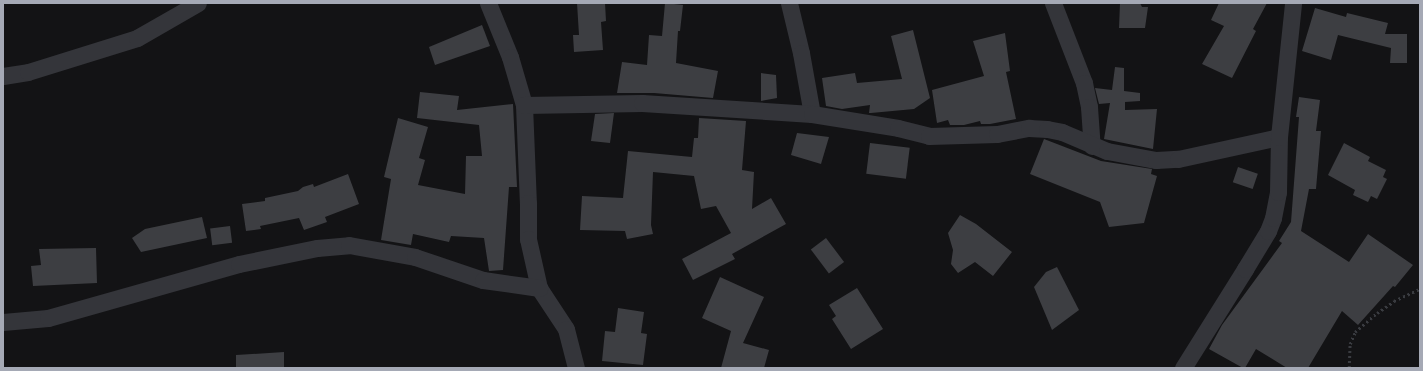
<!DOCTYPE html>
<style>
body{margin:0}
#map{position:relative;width:1423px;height:371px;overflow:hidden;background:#131315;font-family:"Exo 2",sans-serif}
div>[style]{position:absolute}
.building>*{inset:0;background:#3d3e42;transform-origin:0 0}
.path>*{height:2.5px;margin-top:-1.25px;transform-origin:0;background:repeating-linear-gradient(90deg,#3a3c41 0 2px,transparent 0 5px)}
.street>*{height:17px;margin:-8.5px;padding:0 8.5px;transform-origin:8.5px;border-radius:8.5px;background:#34353a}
span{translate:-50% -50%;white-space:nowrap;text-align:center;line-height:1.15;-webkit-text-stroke:3px #0e0e10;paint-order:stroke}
.frame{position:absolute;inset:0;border:4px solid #a5a9b5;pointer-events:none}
</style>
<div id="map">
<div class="building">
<i style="clip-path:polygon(577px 3px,605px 3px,606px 21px,601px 22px,603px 50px,574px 52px,573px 35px,579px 35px)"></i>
<i style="clip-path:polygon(665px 3px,683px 5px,680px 31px,678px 31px,676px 63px,718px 71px,713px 98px,654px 93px,617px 93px,622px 62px,647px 65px,649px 35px,662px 36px)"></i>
<i style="clip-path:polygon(1120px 3px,1140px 3px,1142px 7px,1148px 7px,1145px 28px,1119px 28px)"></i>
<i style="clip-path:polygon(1219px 3px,1267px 3px,1253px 29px,1256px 31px,1232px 78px,1202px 64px,1224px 26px,1211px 20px)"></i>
<i style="clip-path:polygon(1315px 8px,1346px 17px,1347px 13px,1388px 23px,1385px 34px,1407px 34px,1407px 63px,1390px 63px,1391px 48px,1338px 35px,1331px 60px,1302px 51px)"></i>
<i style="clip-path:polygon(482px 25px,490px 46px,435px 65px,429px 47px)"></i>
<i style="clip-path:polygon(913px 30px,930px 98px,914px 109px,871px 113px,869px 113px,870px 105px,842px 109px,826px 106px,822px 78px,855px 73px,857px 83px,902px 79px,891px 36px)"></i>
<i style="clip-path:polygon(1005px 33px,1010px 71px,1006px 72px,1016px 119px,990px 124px,981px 124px,980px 121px,964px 125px,950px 125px,948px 120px,937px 123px,932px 90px,984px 76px,973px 41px)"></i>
<i style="clip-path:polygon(1115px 67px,1124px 68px,1124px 91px,1140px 93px,1140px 101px,1125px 102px,1125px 110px,1157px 109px,1153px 149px,1104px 139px,1110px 103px,1099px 104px,1095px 88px,1112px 90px)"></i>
<i style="clip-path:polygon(761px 73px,776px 75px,777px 98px,761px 101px)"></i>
<i style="clip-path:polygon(420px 92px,459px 96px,457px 110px,513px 104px,517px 187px,509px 187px,503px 270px,489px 271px,484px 238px,451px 236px,449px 242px,413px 234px,411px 245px,381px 240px,391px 179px,384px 177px,398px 118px,428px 127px,419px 158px,425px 160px,418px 185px,465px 194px,466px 156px,482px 156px,479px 125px,417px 118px)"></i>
<i style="clip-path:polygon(1299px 97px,1320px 100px,1316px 131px,1321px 131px,1316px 189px,1309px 189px,1301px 231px,1349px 262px,1368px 234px,1413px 265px,1395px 287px,1393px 286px,1358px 325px,1342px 311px,1308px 368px,1287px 368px,1256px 349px,1245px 368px,1243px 368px,1209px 349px,1222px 325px,1282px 243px,1279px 241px,1291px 222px,1299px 117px,1296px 117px)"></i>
<i style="clip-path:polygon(614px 113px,610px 143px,591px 141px,595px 114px)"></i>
<i style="clip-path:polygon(699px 118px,746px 121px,742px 170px,754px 172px,752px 209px,771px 198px,786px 224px,732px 254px,735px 259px,693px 280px,682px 259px,731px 233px,716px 206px,701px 209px,694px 176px,653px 172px,651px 225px,653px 234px,627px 239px,625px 231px,580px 230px,582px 196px,623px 198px,628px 151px,692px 157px,694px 138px,698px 138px)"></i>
<i style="clip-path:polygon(797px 133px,829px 137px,821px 164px,791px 155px)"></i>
<i style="clip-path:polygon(1044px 139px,1101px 161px,1152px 169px,1151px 174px,1157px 176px,1144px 223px,1109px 227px,1100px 202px,1030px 174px)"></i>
<i style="left:870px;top:143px;width:40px;height:31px;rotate:7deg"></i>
<i style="clip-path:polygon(1344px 143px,1370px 157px,1368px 161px,1386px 170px,1383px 177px,1387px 179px,1377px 199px,1371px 196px,1368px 202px,1353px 195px,1355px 190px,1328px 175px)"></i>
<i style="left:1238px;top:167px;width:21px;height:16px;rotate:19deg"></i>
<i style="clip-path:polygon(348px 174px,359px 204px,325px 217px,327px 222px,304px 230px,299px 218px,260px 226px,261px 229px,246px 231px,242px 204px,265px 201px,265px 198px,298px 191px,303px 187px,313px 184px,314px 187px)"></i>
<i style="clip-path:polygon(960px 215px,976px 224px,1012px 252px,993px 276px,975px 262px,958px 273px,951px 264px,953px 250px,948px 233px)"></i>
<i style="clip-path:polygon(202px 217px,207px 238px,141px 252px,132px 238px,145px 229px)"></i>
<i style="left:230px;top:226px;width:17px;height:20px;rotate:83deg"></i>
<i style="left:826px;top:238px;width:30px;height:19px;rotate:53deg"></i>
<i style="clip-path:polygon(96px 248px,97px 283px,33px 286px,31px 266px,41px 265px,39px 249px)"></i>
<i style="clip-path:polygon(1057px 267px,1079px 310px,1052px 330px,1034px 287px,1046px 272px)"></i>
<i style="clip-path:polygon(720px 277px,764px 297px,743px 343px,769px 350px,764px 368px,721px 368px,731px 331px,702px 318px)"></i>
<i style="clip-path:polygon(857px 288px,883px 329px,851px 349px,832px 319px,836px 316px,829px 305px)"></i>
<i style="clip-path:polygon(618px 308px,644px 312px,641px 333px,647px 334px,643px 365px,602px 361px,605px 331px,615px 332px)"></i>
<i style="clip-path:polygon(284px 352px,284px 368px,236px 368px,236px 355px)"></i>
</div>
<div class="path">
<i style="left:1349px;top:368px;width:24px;rotate:-88deg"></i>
<i style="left:1350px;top:344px;width:13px;rotate:-67deg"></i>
<i style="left:1355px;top:332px;width:29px;rotate:-41deg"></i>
<i style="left:1377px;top:313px;width:21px;rotate:-35deg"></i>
<i style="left:1394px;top:301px;width:29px;rotate:-25deg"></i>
</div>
<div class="street">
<i style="left:488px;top:3px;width:58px;rotate:67.8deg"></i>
<i style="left:510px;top:57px;width:50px;rotate:73.7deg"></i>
<i style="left:524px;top:105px;width:98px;rotate:87.7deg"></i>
<i style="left:528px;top:203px;width:36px;rotate:90deg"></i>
<i style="left:528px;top:239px;width:50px;rotate:77.3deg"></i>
<i style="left:539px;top:288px;width:49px;rotate:56.6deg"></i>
<i style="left:566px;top:329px;width:40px;rotate:75.6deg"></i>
<i style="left:789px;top:3px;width:51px;rotate:76.5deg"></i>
<i style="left:801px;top:53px;width:62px;rotate:79.8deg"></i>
<i style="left:1053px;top:3px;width:86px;rotate:68.8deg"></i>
<i style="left:1084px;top:83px;width:25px;rotate:78deg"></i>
<i style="left:1089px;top:107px;width:39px;rotate:86deg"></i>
<i style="left:3px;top:76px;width:25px;rotate:-9deg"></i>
<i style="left:28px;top:72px;width:114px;rotate:-17.3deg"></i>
<i style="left:137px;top:38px;width:70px;rotate:-29.8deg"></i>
<i style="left:524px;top:105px;width:118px;rotate:-1deg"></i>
<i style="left:642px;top:103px;width:170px;rotate:3.7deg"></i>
<i style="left:812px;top:114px;width:87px;rotate:9.2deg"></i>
<i style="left:898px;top:128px;width:32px;rotate:14deg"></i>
<i style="left:929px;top:136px;width:68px;rotate:-1.7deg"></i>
<i style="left:997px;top:134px;width:33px;rotate:-11deg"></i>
<i style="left:1029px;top:128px;width:18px;rotate:3deg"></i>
<i style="left:1047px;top:129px;width:15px;rotate:11deg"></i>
<i style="left:1062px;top:132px;width:49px;rotate:22.9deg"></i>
<i style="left:1107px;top:151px;width:50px;rotate:10.4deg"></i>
<i style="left:1156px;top:160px;width:22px;rotate:-3deg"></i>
<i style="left:1178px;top:159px;width:103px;rotate:-12.3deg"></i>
<i style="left:3px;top:322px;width:45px;rotate:-5.1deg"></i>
<i style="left:48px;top:318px;width:198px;rotate:-15.8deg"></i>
<i style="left:239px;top:264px;width:80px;rotate:-11.6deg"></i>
<i style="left:317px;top:248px;width:32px;rotate:-5deg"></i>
<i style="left:349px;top:245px;width:67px;rotate:10.3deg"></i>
<i style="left:415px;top:257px;width:72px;rotate:18.7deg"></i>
<i style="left:483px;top:280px;width:57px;rotate:8.1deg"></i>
<i style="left:1183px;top:368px;width:117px;rotate:-57.9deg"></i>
<i style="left:1245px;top:269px;width:44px;rotate:-58.8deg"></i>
<i style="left:1268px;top:231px;width:14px;rotate:-69deg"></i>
<i style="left:1273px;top:218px;width:26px;rotate:-79deg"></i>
<i style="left:1278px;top:192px;width:55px;rotate:-89deg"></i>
<i style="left:1279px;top:137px;width:135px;rotate:-84deg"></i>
</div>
<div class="frame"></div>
</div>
